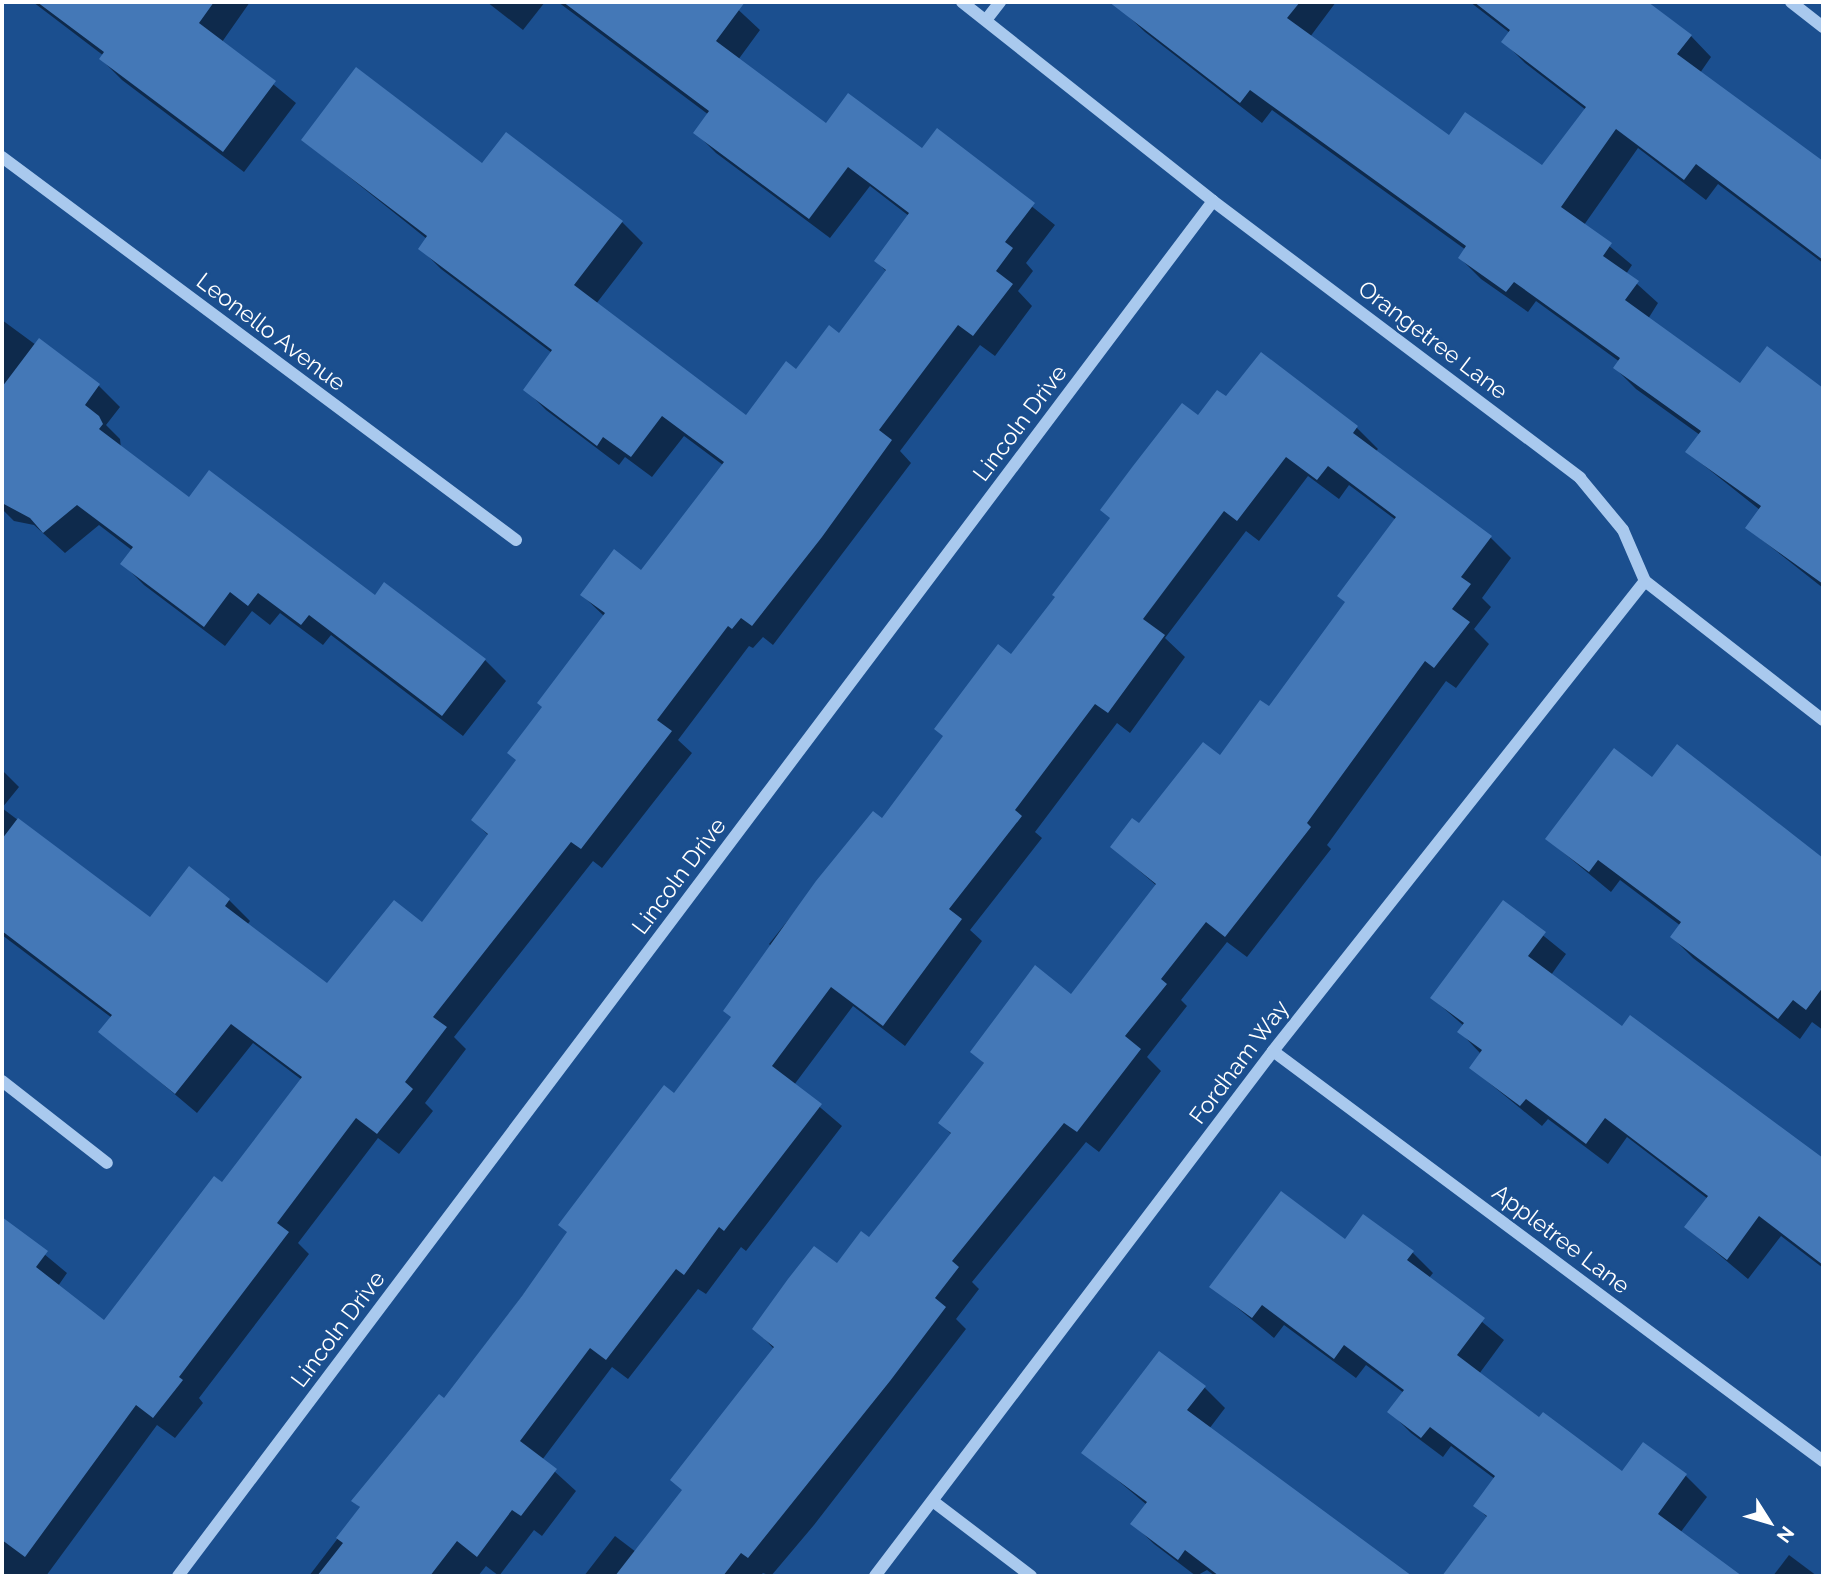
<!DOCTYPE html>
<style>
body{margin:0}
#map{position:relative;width:1825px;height:1578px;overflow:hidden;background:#1b4f8f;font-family:Raleway,sans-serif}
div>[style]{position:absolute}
.shadow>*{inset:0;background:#0007}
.building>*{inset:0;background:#4478b7}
.minor>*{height:12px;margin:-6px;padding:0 6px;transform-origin:6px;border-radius:6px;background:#a9c9ee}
span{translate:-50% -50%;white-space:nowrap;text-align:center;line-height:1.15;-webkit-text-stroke:5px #1b4f8f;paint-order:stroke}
.street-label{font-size:23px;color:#fff}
.frame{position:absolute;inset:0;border:4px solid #fff;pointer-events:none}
.north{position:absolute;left:1734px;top:1487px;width:70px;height:70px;-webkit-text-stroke:5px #1b4f8f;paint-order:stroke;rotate:127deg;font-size:19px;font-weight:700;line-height:28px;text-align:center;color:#fff}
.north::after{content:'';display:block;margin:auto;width:24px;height:32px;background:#fff;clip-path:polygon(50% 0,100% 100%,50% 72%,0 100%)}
</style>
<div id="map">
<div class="shadow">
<i style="clip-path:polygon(33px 2px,250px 2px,222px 42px,296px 103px,244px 172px,122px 80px,101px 59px,104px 56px)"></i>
<i style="clip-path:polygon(487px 2px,545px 2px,523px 30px)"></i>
<i style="clip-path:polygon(558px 2px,730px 2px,760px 30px,738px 60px,826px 126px,923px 150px,938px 131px,1055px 225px,1026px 263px,1033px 271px,1018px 291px,1032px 306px,995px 356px,980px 345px,900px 451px,911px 463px,773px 645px,763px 637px,753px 648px,749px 646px,678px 740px,692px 753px,602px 868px,593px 861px,454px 1037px,466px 1049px,425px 1103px,433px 1111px,399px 1154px,378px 1138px,298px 1243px,309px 1254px,199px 1398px,203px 1403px,175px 1438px,157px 1425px,46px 1576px,2px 1576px,2px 1462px,39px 1412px,2px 1384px,2px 1219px,67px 1273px,58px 1286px,105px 1322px,222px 1184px,302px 1080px,253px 1043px,197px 1113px,101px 1032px,112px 1018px,2px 935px,2px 770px,19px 787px,2px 808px,150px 920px,190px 869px,229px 900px,250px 921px,247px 925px,328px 985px,423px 924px,489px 836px,473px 820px,518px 761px,544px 708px,605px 617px,582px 595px,642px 572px,723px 465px,684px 436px,652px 477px,625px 457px,619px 465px,546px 410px,525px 389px,552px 353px,441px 269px,420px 248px,427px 239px,303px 140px,483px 166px,622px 222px,643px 243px,596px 304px,746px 417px,840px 335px,887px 272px,876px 261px,909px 216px,870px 186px,830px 238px,716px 153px,696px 133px,709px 115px)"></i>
<i style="clip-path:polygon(1132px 2px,1336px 2px,1310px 37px,1449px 137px,1543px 168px,1586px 110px,1525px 63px,1504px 42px,1510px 33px,1470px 2px,1644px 2px,1691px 36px,1711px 57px,1700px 73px,1823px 163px,1823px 263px,1718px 184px,1706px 200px,1638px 148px,1584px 225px,1632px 265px,1626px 274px,1658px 303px,1648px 319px,1740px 385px,1767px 349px,1823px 390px,1823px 588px,1747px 528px,1760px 510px,1687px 452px,1700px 435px,1636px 389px,1615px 368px,1620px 362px,1536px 301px,1528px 312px,1481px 279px,1460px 258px,1466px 250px,1272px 110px,1262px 123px,1145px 32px,1124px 12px)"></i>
<i style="clip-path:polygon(2px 320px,36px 345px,39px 340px,99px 386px,120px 407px,106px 425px,120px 439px,121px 448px,189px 500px,485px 660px,506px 681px,463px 736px,331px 635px,323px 645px,280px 613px,270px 625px,252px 611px,225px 646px,144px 585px,123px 564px,133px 551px,99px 525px,65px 553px,34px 525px,14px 521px,2px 509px)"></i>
<i style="clip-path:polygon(1227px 399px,1357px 428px,1378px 449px,1376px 451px,1490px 537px,1511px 558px,1482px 598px,1491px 607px,1474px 629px,1489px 644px,1456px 688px,1446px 681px,1327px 845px,1331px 849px,1247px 957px,1227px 942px,1181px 1000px,1187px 1006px,1147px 1057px,1161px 1071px,1099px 1152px,1086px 1142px,972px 1282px,979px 1289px,956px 1319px,966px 1329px,814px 1525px,771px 1576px,763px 1573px,760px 1576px,584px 1576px,615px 1536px,636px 1552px,683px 1491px,774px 1349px,755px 1329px,870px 1240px,952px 1135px,941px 1123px,986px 1065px,973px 1052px,1071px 996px,1157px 886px,1112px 847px,1221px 758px,1269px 709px,1347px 603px,1396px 520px,1349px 485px,1339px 499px,1308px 476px,1259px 541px,1246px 531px,1165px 638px,1185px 657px,1130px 733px,1117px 723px,1035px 832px,1042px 838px,970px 930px,982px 941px,905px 1046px,853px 1006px,794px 1085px,842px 1126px,746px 1251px,741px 1247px,706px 1294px,698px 1289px,628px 1379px,612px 1367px,542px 1460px,576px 1491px,542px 1536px,534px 1530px,499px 1576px,486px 1566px,478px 1576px,309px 1576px,361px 1508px,354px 1501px,444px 1400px,732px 1018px,773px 948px,769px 944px,873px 814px,882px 821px,1198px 418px)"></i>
<i style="clip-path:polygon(1677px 747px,1823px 860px,1823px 1030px,1812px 1022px,1800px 1039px,1693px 958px,1672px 937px,1681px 926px,1620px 880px,1611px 892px,1547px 839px,1653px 779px)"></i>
<i style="clip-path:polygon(1503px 903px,1566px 954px,1551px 975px,1622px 1029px,1631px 1017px,1823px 1160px,1823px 1268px,1781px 1236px,1748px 1279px,1686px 1227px,1708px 1199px,1627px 1137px,1608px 1164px,1548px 1119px,1542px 1126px,1471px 1068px,1480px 1053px,1460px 1032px,1464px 1026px,1432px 998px)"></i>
<i style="clip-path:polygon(1345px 1241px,1412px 1252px,1433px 1273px,1429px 1278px,1504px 1340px,1479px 1374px,1540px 1420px,1623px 1473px,1643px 1444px,1686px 1476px,1707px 1497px,1680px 1533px,1739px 1576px,1444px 1576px,1488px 1518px,1476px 1506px,1495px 1479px,1451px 1446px,1443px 1457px,1411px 1433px,1390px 1412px,1404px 1393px,1366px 1365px,1356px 1378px,1284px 1325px,1274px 1338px,1212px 1287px)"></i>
<i style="clip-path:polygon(1204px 1387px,1225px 1408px,1209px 1429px,1409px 1576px,1215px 1576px,1207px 1570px,1196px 1576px,1154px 1544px,1133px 1524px,1147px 1505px,1084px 1452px)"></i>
<i style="clip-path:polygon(1789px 1555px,1817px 1576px,1773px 1576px)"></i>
</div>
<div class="building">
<i style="clip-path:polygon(37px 2px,214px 2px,199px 23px,276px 81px,223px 152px,99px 59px,104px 52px)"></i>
<i style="clip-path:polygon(563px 2px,745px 2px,716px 41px,826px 123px,848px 93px,922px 148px,937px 128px,1035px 203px,1005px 242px,1013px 248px,996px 271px,1013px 284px,973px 336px,958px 325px,879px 430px,892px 440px,822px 537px,752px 626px,741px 618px,732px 629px,728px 626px,657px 720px,672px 731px,581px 849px,571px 842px,433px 1017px,447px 1027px,405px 1082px,413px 1089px,377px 1134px,356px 1118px,277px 1223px,289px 1232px,179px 1377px,183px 1380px,153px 1418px,136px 1405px,25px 1557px,2px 1540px,2px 1217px,48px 1251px,36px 1267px,104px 1320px,214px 1176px,222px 1182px,302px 1077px,231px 1024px,175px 1094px,98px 1032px,112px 1015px,2px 931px,2px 839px,18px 818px,150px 917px,189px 866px,230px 899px,225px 906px,327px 983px,394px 900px,422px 922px,488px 834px,471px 820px,516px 760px,507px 753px,542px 707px,537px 703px,605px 613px,580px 595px,614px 549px,641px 570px,724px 462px,662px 416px,631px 457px,603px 437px,597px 446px,523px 390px,552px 350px,418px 249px,427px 236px,301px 140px,356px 67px,482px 163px,506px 132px,623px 221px,574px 285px,746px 415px,786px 361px,796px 369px,829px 325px,839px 333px,886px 270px,874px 261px,909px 213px,848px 167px,809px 219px,693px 133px,709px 111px)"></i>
<i style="clip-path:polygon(1109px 2px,1300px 2px,1287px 18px,1449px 135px,1465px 112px,1542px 165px,1586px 107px,1501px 42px,1510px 30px,1474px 2px,1648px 2px,1692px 35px,1677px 54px,1823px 161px,1823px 260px,1696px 164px,1684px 180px,1616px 129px,1561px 207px,1612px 243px,1603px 256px,1639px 281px,1625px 300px,1740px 383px,1767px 346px,1823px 388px,1823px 584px,1745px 528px,1761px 506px,1685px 452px,1701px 431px,1613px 368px,1620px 358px,1514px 282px,1506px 292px,1458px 258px,1466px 246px,1250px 90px,1240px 103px)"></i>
<i style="clip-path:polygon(39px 338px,100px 384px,85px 405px,99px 416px,103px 424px,99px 429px,189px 497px,209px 470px,375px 595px,384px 582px,486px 659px,442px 716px,309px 615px,301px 625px,258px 593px,248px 606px,230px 592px,204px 627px,120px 564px,133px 547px,77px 505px,43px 533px,30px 518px,2px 503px,2px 387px)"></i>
<i style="clip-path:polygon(1261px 352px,1358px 426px,1353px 433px,1492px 536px,1461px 577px,1471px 584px,1452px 609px,1470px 622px,1434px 668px,1425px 661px,1307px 823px,1311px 827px,1225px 937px,1206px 922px,1161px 979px,1167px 984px,1125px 1036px,1141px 1049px,1077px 1132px,1064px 1123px,952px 1261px,959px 1267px,935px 1298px,946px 1307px,890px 1381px,748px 1558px,741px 1553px,723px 1576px,615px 1576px,682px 1490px,670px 1480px,774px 1347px,752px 1329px,788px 1279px,814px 1246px,837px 1263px,861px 1231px,869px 1237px,951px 1133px,938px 1123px,984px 1063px,970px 1052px,1035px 965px,1071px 994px,1156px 884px,1110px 847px,1132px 818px,1139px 823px,1203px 742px,1220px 755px,1260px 700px,1269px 706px,1345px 602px,1337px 596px,1396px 517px,1328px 466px,1317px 480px,1286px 457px,1237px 521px,1224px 511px,1143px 619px,1165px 635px,1108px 713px,1095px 704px,1015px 810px,1022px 816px,949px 909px,962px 919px,883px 1026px,831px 987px,772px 1066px,822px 1104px,724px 1231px,719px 1227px,684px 1275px,676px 1269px,606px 1360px,590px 1348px,520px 1441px,557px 1469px,521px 1516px,512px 1510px,477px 1557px,457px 1541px,430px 1576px,317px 1576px,343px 1543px,336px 1538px,360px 1507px,351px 1501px,439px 1394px,444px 1398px,522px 1296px,567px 1232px,558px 1225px,664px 1085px,674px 1093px,731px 1017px,723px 1011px,816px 881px,873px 811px,882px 818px,943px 736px,934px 729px,998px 644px,1011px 654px,1055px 597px,1052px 595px,1110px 518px,1100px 510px,1133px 466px,1182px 403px,1198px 415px,1217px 390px,1226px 396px)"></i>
<i style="clip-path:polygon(1677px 744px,1823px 858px,1823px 987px,1806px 1010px,1793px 1000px,1778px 1019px,1670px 937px,1681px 922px,1598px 860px,1589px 872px,1545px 839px,1614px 748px,1652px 777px)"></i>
<i style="clip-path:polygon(1503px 900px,1546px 932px,1528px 956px,1622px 1026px,1630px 1015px,1823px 1158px,1823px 1265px,1759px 1216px,1727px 1260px,1684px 1227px,1708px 1196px,1605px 1118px,1586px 1144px,1526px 1099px,1520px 1106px,1469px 1068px,1482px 1050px,1457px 1032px,1464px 1023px,1430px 998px)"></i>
<i style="clip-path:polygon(1281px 1191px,1345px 1239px,1363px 1214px,1414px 1251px,1407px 1260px,1485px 1318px,1457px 1355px,1539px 1417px,1543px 1412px,1622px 1471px,1643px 1442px,1687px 1474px,1658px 1514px,1742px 1576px,1442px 1576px,1487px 1516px,1473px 1506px,1495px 1476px,1430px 1427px,1421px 1438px,1387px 1412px,1404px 1390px,1344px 1345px,1334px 1359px,1262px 1305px,1252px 1318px,1209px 1287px)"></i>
<i style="clip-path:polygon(1159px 1351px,1206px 1386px,1187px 1410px,1412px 1576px,1219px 1576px,1185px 1550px,1178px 1560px,1130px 1524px,1147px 1502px,1081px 1453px)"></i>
</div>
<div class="minor">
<i style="left:962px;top:2px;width:320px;rotate:38.4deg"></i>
<i style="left:1213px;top:201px;width:460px;rotate:37deg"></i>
<i style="left:1580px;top:478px;width:67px;rotate:50.4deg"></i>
<i style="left:1623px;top:530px;width:56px;rotate:66.7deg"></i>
<i style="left:1645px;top:581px;width:226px;rotate:38deg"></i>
<i style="left:1791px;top:2px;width:41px;rotate:38deg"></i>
<i style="left:986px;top:20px;width:23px;rotate:-52deg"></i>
<i style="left:2px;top:157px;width:641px;rotate:36.69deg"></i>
<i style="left:1273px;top:1051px;width:686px;rotate:36.7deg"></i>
<i style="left:2px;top:1081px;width:133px;rotate:38deg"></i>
<i style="left:934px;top:1502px;width:122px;rotate:37.3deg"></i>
<i style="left:178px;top:1576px;width:1721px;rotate:-53.03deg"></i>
<i style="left:875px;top:1576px;width:659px;rotate:-52.83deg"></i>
<i style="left:1273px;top:1051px;width:599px;rotate:-51.64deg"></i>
</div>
<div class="street-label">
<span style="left:271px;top:332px;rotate:37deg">Leonello Avenue</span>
<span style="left:1433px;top:340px;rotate:37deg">Orangetree Lane</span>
<span style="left:1020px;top:423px;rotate:-53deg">Lincoln Drive</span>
<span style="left:679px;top:876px;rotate:-53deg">Lincoln Drive</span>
<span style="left:1239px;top:1062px;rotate:-53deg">Fordham Way</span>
<span style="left:1561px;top:1239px;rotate:37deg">Appletree Lane</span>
<span style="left:338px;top:1329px;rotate:-53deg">Lincoln Drive</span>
</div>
<div class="frame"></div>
<div class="north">N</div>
</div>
